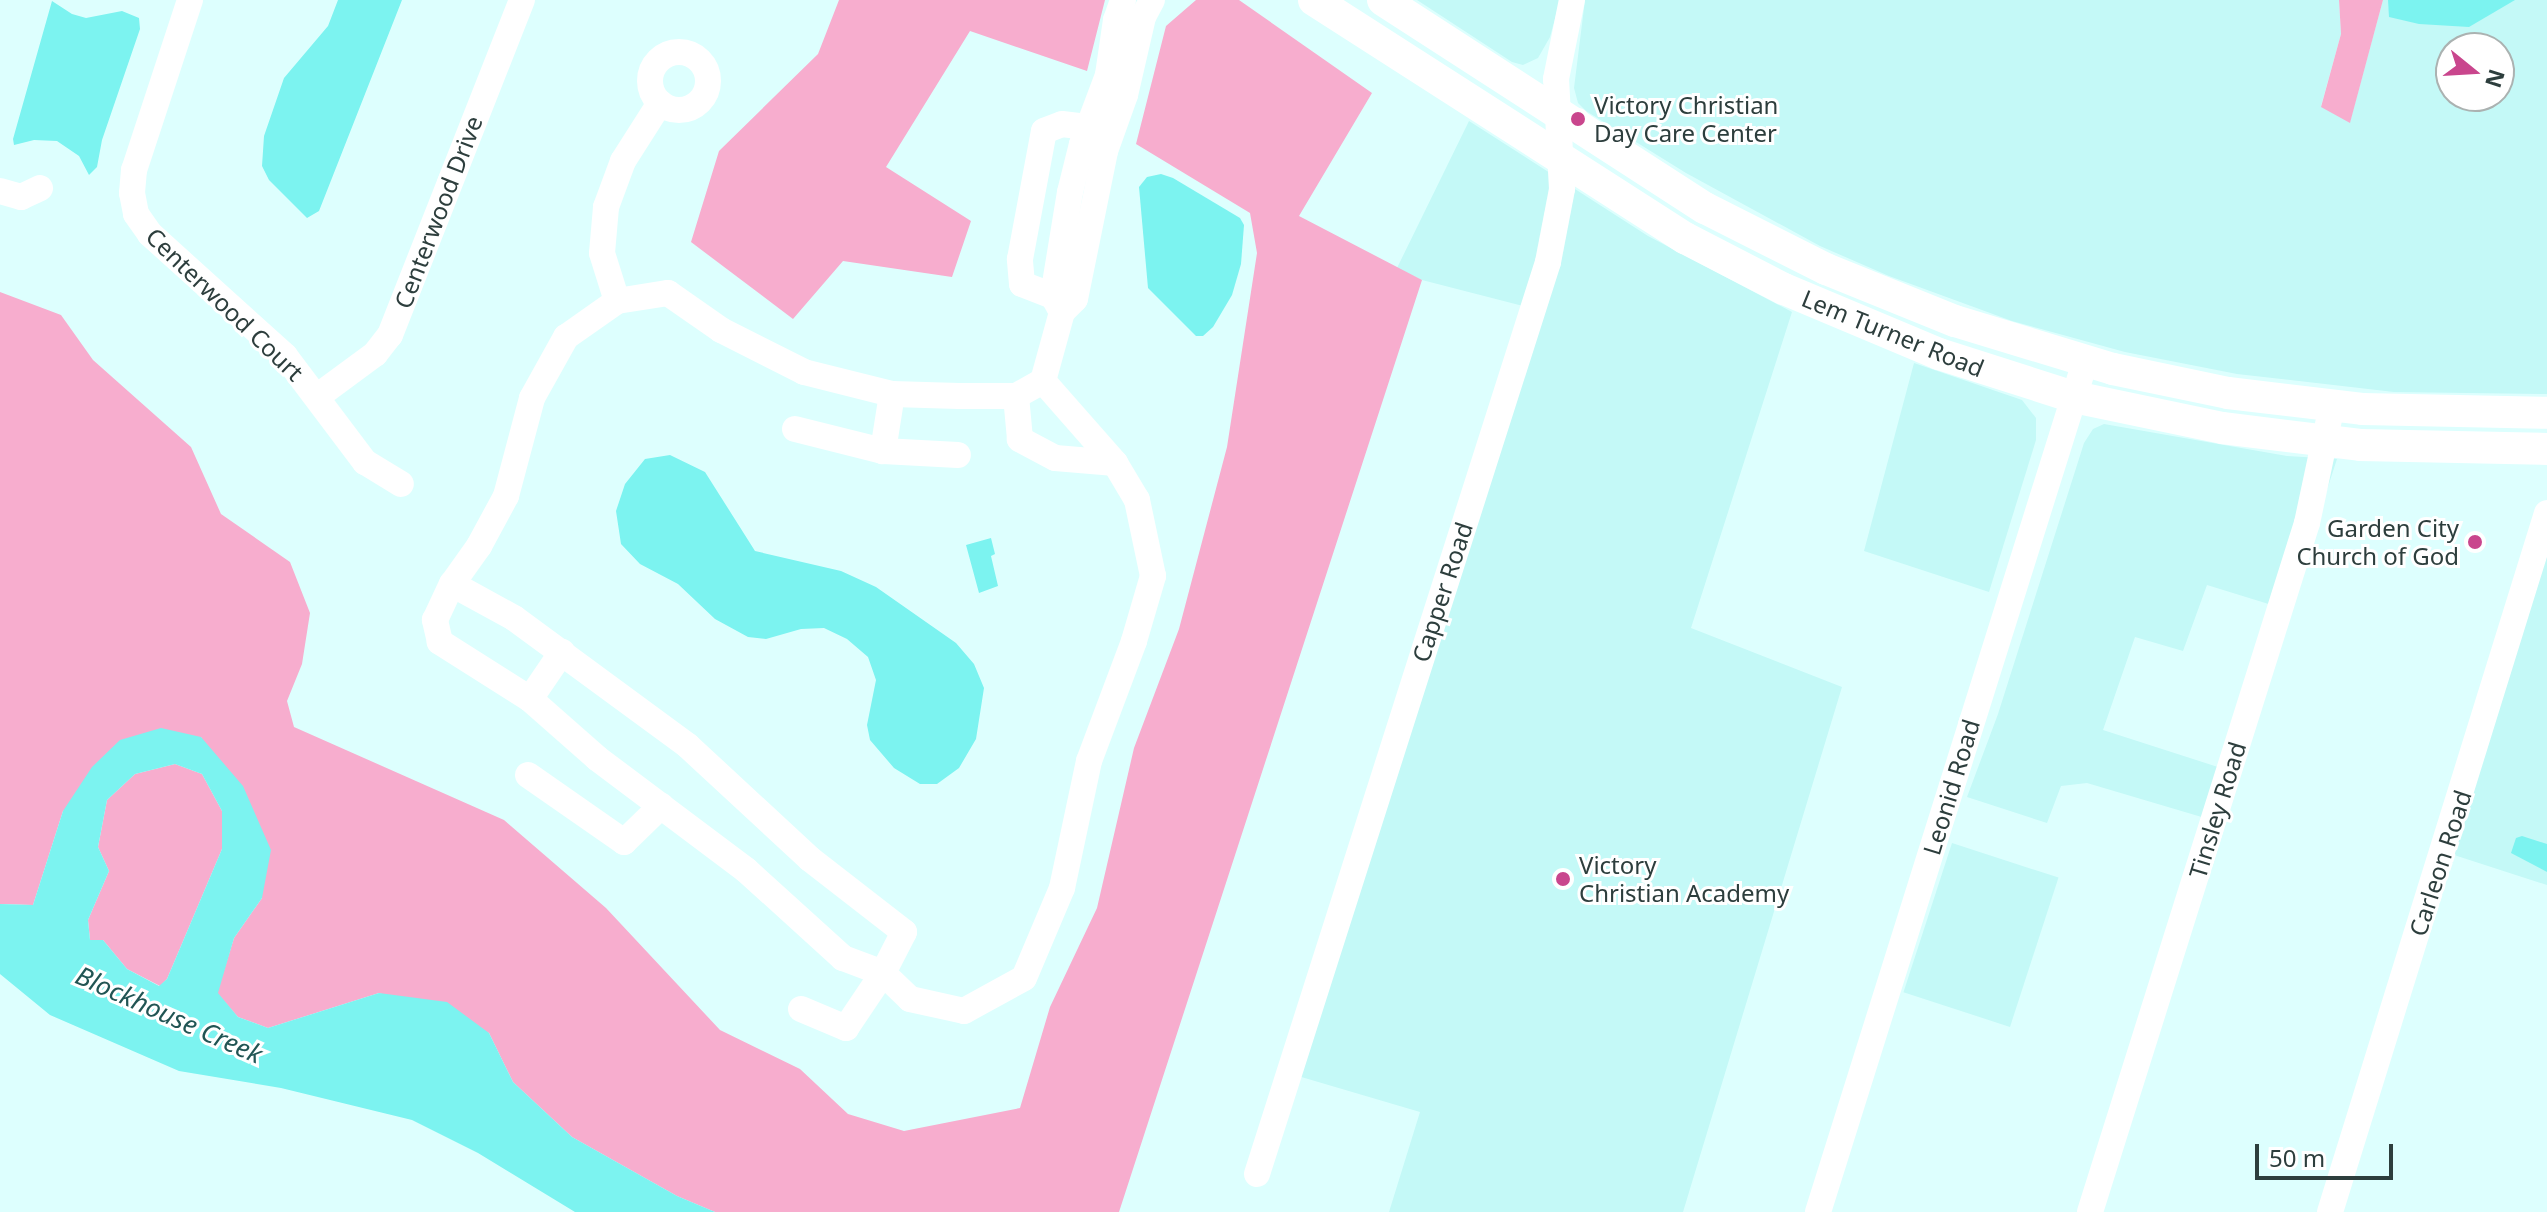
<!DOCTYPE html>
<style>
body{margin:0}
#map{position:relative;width:2547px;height:1212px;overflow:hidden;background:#ddfffe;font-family:"Noto Sans",sans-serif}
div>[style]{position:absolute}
.built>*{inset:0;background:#c4f9f7;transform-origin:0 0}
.green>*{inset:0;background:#f7adce}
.water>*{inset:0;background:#7cf3f0}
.minor>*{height:26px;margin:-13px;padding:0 13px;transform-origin:13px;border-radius:13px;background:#fff}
.minor>.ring{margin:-13px;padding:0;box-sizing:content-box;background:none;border:26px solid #fff;border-radius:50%}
.major>*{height:32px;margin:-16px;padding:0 16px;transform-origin:16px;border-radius:16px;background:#fff}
.dots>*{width:22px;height:22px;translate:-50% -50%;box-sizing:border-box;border:4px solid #fff;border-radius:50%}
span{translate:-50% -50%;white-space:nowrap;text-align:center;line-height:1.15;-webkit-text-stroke:6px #fff;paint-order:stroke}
.poi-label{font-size:24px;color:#2d3e3d}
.left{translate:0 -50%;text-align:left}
.right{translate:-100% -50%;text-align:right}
.street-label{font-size:24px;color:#2d3e3d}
.water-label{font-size:26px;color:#215554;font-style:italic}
.north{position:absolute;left:2435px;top:32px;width:80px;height:80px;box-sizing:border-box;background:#fff;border:2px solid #abb2b1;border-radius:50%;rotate:108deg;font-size:22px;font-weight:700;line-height:32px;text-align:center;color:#2d3e3d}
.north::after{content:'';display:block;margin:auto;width:28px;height:36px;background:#c9468d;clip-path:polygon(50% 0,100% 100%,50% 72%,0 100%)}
.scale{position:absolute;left:2255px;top:1144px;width:138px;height:36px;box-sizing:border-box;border:4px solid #2d3e3d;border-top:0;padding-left:10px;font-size:24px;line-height:28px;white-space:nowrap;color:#2d3e3d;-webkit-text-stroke:6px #fff;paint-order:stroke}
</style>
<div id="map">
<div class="built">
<i style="clip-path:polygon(1417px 0,1560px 0,1550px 37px,1538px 58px,1523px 65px,1512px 62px)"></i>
<i style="clip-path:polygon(evenodd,1585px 0,2339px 0,2341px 34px,2321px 106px,2350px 122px,2383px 0,2547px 0,2547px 394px,2394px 392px,2237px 374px,2125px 352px,2012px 321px,1889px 276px,1820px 246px,1686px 173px,1586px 111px,1578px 103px,1574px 88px,1585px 0,2451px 48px,2499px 48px,2499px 96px,2451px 96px,2451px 48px)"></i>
<i style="clip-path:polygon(1469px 121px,1648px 236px,1792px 312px,1691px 628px,1842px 687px,1683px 1212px,1389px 1212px,1420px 1112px,1281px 1071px,1523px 306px,1422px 280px,1397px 268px)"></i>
<i style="clip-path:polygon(1914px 363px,2022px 400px,2036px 418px,2036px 440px,1989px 592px,1864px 551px)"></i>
<i style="clip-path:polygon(2104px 424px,2287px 456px,2337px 459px,2288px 610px,2207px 585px,2183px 651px,2135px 637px,2103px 730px,2221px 768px,2205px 818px,2087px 783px,2061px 786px,2047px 823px,1967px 797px,1998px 714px,2084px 443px,2093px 429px)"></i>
<i style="clip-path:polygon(2547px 546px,2547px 885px,2451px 854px)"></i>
<i style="left:1952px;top:843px;width:112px;height:157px;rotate:18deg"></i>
</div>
<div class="green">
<i style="clip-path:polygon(839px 0,1105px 0,1087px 71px,970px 31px,886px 167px,971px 221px,952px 277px,843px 261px,793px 319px,691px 242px,719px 151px,818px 54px)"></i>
<i style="clip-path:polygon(1196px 0,1239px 0,1372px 93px,1299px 216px,1422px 280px,1119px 1212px,715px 1212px,677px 1196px,572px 1137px,513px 1082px,489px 1033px,379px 993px,268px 1028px,238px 1017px,217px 993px,234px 938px,262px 898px,201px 737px,63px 811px,33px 905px,0 904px,0 292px,61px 315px,93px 360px,191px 447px,221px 514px,290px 562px,310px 613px,302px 664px,287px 701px,294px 727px,504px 820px,606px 908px,720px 1030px,800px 1069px,848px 1114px,904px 1131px,1020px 1108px,1050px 1007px,1097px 908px,1134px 748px,1179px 629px,1227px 447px,1257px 253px,1250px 213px,1136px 144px,1166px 26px)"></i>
<i style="clip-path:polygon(2339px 0,2383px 0,2350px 123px,2321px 107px,2341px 34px)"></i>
<i style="clip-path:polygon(175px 764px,202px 774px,222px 811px,222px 849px,167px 979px,160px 986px,127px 969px,103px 940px,90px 940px,88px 920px,109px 871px,98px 847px,107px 800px,135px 774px)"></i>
</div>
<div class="water">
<i style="clip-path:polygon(338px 0,402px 0,319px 211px,307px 218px,269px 180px,262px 166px,264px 136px,284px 78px,328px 26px)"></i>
<i style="clip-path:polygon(2388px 0,2515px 0,2469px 27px,2419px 24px,2389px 17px)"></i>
<i style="clip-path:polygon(52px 1px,72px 14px,86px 18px,122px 11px,139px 18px,140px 29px,102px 140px,97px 167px,89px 175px,79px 156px,57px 141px,34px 140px,14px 145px,13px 139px)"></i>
<i style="clip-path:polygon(1161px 174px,1173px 178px,1240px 218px,1244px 225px,1241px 264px,1232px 295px,1213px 327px,1203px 336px,1196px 336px,1148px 288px,1139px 187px,1147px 177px)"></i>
<i style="clip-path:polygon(670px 455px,705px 472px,755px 551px,841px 571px,876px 587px,956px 643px,974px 664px,984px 688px,976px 739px,959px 768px,937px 784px,920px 784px,894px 768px,870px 740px,867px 725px,876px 680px,868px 657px,847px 639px,824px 628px,801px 629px,766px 639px,748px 637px,715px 619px,678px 584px,640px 564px,621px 544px,616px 511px,625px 484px,645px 459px)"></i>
<i style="clip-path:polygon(991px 538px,995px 554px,991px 556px,998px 586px,979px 593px,966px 545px)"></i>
<i style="clip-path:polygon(evenodd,161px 728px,201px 737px,243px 786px,271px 850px,262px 898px,234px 938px,218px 993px,238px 1017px,268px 1028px,379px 993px,447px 1002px,489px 1033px,513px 1082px,572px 1137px,677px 1196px,715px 1212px,575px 1212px,478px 1153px,412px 1120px,281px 1088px,179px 1071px,50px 1015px,0 974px,0 904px,33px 905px,63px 811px,92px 767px,120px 740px,161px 728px,175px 764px,202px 774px,222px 811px,222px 849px,167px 979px,159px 986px,127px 969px,103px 940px,90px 940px,88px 920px,109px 871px,98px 847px,107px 800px,135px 774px,175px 764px)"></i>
<i style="clip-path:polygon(2522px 836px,2547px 844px,2547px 872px,2511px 853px,2516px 838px)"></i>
</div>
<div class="minor">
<i style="left:190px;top:0;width:179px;rotate:108.2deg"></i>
<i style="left:134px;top:170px;width:23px;rotate:95deg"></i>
<i style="left:132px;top:193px;width:21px;rotate:79deg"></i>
<i style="left:136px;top:214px;width:24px;rotate:55deg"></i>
<i style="left:150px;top:234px;width:182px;rotate:42.1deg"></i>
<i style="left:285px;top:356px;width:133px;rotate:53deg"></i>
<i style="left:365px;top:462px;width:42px;rotate:31.4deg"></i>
<i style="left:1123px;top:0;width:21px;rotate:109deg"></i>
<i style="left:1116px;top:20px;width:56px;rotate:98.3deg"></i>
<i style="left:1108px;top:75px;width:74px;rotate:110.6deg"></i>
<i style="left:1082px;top:144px;width:49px;rotate:104deg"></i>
<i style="left:1070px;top:192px;width:105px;rotate:99.3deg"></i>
<i style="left:1053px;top:296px;width:18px;rotate:61deg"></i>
<i style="left:1062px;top:312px;width:18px;rotate:-45deg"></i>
<i style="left:1075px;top:299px;width:151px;rotate:-78.5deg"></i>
<i style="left:1105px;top:151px;width:59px;rotate:-70.3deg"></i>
<i style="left:1125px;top:95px;width:80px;rotate:-77deg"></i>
<i style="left:1143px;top:17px;width:19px;rotate:-62deg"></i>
<i class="ring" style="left:650px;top:52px;width:32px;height:32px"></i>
<i style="left:0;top:191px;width:22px;rotate:16deg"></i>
<i style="left:21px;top:197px;width:21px;rotate:-25deg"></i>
<i style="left:1053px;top:296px;width:33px;rotate:-159deg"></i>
<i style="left:1022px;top:284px;width:25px;rotate:-95deg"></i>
<i style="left:1020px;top:259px;width:130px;rotate:-79.4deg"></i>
<i style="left:1044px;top:131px;width:19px;rotate:-21deg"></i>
<i style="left:1062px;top:124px;width:42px;rotate:6.8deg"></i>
<i style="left:617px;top:301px;width:50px;rotate:-107.4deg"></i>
<i style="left:602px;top:253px;width:46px;rotate:-85deg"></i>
<i style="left:606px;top:207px;width:49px;rotate:-69.7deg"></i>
<i style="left:623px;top:161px;width:69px;rotate:-57.5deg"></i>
<i style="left:1043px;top:381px;width:109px;rotate:48.7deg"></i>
<i style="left:892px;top:394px;width:58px;rotate:99deg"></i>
<i style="left:883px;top:451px;width:75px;rotate:3.1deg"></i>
<i style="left:318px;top:396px;width:71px;rotate:-36.4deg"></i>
<i style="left:375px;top:354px;width:24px;rotate:-52deg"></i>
<i style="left:390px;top:335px;width:360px;rotate:-68.5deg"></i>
<i style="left:795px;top:429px;width:91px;rotate:14deg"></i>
<i style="left:452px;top:584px;width:71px;rotate:28.7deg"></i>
<i style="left:514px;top:618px;width:216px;rotate:36.3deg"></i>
<i style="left:688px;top:746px;width:166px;rotate:42.8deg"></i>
<i style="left:810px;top:859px;width:119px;rotate:37.8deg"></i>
<i style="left:904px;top:932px;width:46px;rotate:117.1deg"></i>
<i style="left:883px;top:973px;width:43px;rotate:-159.4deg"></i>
<i style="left:843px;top:958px;width:131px;rotate:-137.8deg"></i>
<i style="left:746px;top:870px;width:186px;rotate:-143.1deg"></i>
<i style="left:597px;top:758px;width:89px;rotate:-138.6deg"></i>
<i style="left:530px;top:699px;width:107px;rotate:-147.7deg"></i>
<i style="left:440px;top:642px;width:23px;rotate:-103deg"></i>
<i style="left:435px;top:620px;width:40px;rotate:-65deg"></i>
<i style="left:452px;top:584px;width:47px;rotate:-54.6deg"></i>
<i style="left:479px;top:546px;width:57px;rotate:-61.6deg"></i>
<i style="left:506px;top:496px;width:101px;rotate:-75.1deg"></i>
<i style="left:532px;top:398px;width:70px;rotate:-60.9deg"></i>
<i style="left:566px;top:337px;width:62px;rotate:-35.2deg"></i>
<i style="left:617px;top:301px;width:52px;rotate:-8.9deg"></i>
<i style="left:668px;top:293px;width:65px;rotate:34.9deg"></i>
<i style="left:721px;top:330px;width:93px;rotate:26.8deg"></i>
<i style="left:804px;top:372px;width:91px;rotate:14deg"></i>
<i style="left:892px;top:394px;width:67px;rotate:1.7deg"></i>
<i style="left:959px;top:396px;width:57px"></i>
<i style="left:1016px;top:396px;width:31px;rotate:-29deg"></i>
<i style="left:1043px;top:381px;width:72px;rotate:-74.6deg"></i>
<i style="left:530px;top:699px;width:57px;rotate:-55.8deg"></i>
<i style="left:528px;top:775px;width:117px;rotate:34.9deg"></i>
<i style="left:624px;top:842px;width:52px;rotate:-44.2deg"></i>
<i style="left:801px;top:1009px;width:49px;rotate:22.9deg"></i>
<i style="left:846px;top:1028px;width:66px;rotate:-56.1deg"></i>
<i style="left:883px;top:973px;width:37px;rotate:44deg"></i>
<i style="left:910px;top:999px;width:55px;rotate:12.5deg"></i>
<i style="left:964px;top:1011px;width:68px;rotate:-28.8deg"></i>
<i style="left:1024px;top:978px;width:98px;rotate:-67.1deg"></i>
<i style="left:1062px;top:888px;width:130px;rotate:-78deg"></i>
<i style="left:1089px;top:761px;width:128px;rotate:-69.4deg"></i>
<i style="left:1134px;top:641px;width:68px;rotate:-73.7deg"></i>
<i style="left:1153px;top:576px;width:78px;rotate:-101.9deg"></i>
<i style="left:1137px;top:500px;width:43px;rotate:-120.7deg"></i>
<i style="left:1115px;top:463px;width:60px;rotate:-175.2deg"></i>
<i style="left:1055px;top:458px;width:40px;rotate:-152deg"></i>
<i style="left:1020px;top:439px;width:43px;rotate:-95.3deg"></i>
<i style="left:1257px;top:1174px;width:957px;rotate:-72.3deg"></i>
<i style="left:1548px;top:262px;width:74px;rotate:-79.1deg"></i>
<i style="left:1562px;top:189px;width:110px;rotate:-93.1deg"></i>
<i style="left:1556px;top:79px;width:81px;rotate:-78.6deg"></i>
<i style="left:1818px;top:1212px;width:891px;rotate:-72.56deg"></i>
<i style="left:2090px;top:1212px;width:722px;rotate:-72.52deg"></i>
<i style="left:2307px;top:523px;width:121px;rotate:-78deg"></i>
<i style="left:2330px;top:1212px;width:732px;rotate:-72.75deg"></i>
</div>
<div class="major">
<i style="left:1314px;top:0;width:441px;rotate:32.7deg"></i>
<i style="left:1685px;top:238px;width:111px;rotate:27.3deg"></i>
<i style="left:1784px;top:289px;width:168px;rotate:22.8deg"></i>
<i style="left:1939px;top:354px;width:142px;rotate:17.7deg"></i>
<i style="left:2074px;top:397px;width:151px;rotate:11.8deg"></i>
<i style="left:2222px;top:428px;width:139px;rotate:7deg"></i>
<i style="left:2360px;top:445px;width:187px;rotate:1.2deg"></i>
<i style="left:1383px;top:0;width:383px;rotate:32.9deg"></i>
<i style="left:1705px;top:208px;width:136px;rotate:26.8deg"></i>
<i style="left:1826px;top:269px;width:139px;rotate:22deg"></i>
<i style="left:1955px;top:321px;width:165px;rotate:16.9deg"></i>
<i style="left:2113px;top:369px;width:117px;rotate:11.8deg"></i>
<i style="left:2228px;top:393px;width:135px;rotate:6.8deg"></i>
<i style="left:2362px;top:409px;width:185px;rotate:1.2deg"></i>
</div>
<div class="dots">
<i style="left:1578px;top:119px;background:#c9468d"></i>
<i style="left:2475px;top:542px;background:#c9468d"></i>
<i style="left:1563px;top:879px;background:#c9468d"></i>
</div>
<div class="poi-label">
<span class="left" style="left:1594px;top:119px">Victory Christian<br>Day Care Center</span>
<span class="right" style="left:2459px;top:542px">Garden City<br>Church of God</span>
<span class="left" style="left:1579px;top:879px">Victory<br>Christian Academy</span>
</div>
<div class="street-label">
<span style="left:438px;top:212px;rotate:-69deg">Centerwood Drive</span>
<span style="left:225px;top:304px;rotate:44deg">Centerwood Court</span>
<span style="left:1893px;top:333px;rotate:22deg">Lem Turner Road</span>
<span style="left:1442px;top:592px;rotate:-72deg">Capper Road</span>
<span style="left:1951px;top:787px;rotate:-73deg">Leonid Road</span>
<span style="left:2217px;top:810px;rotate:-73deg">Tinsley Road</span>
<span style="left:2440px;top:863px;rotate:-72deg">Carleon Road</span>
</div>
<div class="water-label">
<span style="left:169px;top:1015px;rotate:24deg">Blockhouse Creek</span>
</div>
<div class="north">N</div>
<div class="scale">50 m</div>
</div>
